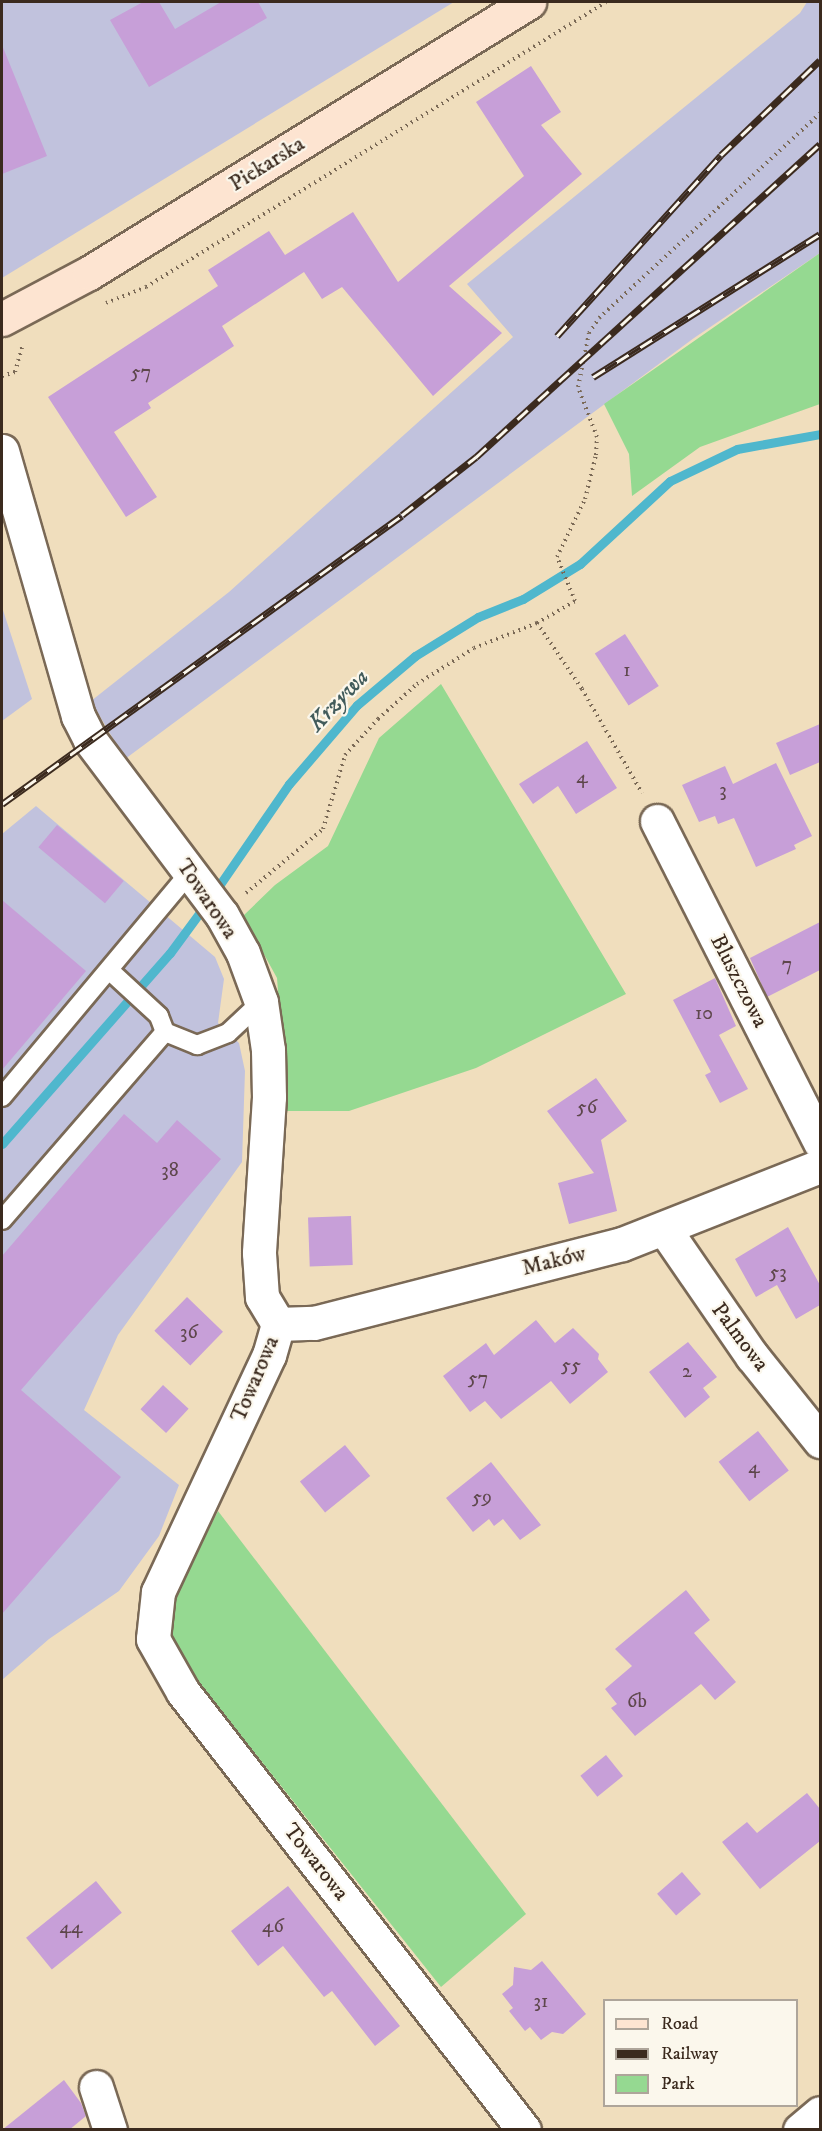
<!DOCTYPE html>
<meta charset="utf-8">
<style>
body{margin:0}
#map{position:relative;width:822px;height:2131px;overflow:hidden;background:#f0debd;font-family:"IM FELL DW Pica",serif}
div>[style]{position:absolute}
.industrial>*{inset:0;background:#c1c2dd}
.green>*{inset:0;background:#95d991}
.stream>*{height:9px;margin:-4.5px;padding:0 4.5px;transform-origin:4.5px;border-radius:4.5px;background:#4fb7cd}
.building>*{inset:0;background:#c79fd8;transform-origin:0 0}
.path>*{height:4px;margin-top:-2px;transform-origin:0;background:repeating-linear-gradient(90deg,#7a6956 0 1.5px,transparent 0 6px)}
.roads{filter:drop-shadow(2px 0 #7a6956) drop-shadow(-2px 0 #7a6956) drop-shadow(0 2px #7a6956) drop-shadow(0 -2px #7a6956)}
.lane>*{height:18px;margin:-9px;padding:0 9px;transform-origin:9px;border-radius:9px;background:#fff}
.street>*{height:33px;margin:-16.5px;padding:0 16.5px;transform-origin:16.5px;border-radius:16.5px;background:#fff}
.secondary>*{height:33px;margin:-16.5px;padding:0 16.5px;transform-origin:16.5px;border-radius:16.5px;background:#fde4d1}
.rail>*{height:7px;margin-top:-3.5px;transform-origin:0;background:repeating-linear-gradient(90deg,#fbf7ec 0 14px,#3b2a1e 0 28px);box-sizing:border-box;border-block:2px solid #3b2a1e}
span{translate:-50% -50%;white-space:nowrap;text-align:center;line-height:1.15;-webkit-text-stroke:4.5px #fbf7ec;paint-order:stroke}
.number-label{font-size:20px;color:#5e474c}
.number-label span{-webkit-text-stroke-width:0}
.street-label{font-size:22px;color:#3b2a1e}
.water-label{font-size:24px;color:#425b5b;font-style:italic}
.frame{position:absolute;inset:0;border:3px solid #3b2a1e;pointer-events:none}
.legend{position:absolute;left:603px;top:1999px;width:195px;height:108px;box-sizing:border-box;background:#fbf7ec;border:2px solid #aea59a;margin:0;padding:8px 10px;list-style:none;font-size:18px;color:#3b2a1e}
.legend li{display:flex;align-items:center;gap:12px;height:30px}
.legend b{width:30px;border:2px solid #aea59a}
</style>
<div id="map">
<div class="industrial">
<i style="clip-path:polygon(2px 2px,454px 2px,2px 278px)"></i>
<i style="clip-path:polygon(807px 2px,820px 2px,820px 253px,694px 338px,125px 759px,91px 701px,229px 592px,513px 337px,467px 284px,800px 13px)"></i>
<i style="clip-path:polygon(2px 607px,32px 699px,2px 721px)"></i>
<i style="clip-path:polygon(36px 806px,215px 957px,224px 979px,218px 1023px,239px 1043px,245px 1071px,242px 1162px,118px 1335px,84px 1410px,179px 1485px,159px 1536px,119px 1591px,49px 1639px,2px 1680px,2px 834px)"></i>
</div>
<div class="green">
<i style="clip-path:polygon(820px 253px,820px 404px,700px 447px,632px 496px,629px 454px,604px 404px)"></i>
<i style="clip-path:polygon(441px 684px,626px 994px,476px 1068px,349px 1111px,287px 1111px,277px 978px,243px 916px,275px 885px,328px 846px,379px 738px)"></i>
<i style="clip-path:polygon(218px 1511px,526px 1914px,441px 1987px,196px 1679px,172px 1636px,175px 1596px)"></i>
</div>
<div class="stream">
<i style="left:214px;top:893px;width:132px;rotate:-55.5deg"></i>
<i style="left:289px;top:784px;width:104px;rotate:-49.3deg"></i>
<i style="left:357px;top:705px;width:76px;rotate:-40.2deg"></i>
<i style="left:415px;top:656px;width:74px;rotate:-31.8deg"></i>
<i style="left:478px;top:617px;width:48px;rotate:-21.8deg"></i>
<i style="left:523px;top:599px;width:67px;rotate:-31.6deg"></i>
<i style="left:580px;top:564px;width:122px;rotate:-42.7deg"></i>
<i style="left:670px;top:481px;width:74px;rotate:-25.5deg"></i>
<i style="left:737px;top:449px;width:84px;rotate:-10.2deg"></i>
<i style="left:2px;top:1144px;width:254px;rotate:-48.7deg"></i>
<i style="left:170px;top:953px;width:61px;rotate:-53.7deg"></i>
</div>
<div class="building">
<i style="clip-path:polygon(143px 2px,159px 2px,175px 29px,221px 2px,258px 2px,267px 18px,149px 87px,110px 20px)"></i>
<i style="clip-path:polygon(2px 45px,47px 156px,2px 174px)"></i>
<i style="clip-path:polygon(531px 66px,561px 112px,541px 125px,582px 174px,449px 286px,502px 333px,433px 396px,342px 287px,322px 299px,304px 272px,222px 326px,234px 346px,148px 403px,151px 408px,114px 432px,157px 497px,126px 517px,48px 397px,218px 286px,208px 270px,269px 231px,285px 255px,353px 212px,398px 282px,524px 176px,476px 102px)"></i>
<i style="left:625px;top:634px;width:62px;height:36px;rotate:57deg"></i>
<i style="clip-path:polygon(820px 724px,820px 762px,790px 775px,776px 743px)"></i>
<i style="clip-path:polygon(587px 741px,617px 788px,576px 814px,558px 786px,533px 804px,519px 784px)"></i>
<i style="clip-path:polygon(776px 763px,812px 836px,794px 845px,796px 849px,756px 867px,734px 818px,718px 824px,715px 816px,699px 822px,682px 785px,725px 766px,733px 784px)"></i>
<i style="left:57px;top:825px;width:87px;height:29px;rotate:40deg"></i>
<i style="clip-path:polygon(2px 900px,86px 971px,2px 1070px)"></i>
<i style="clip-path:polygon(820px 922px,820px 970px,767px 997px,750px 958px)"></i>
<i style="clip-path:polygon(715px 978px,736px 1026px,719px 1035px,748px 1089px,720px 1103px,705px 1075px,711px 1072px,673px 1000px)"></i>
<i style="clip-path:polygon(596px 1078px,627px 1121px,601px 1140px,617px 1211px,569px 1224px,558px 1183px,594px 1173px,547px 1111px)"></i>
<i style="clip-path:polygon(124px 1114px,157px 1143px,177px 1120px,221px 1159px,21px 1390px,121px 1477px,2px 1614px,2px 1256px)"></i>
<i style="left:351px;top:1216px;width:49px;height:43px;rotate:88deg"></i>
<i style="clip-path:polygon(788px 1227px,820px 1285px,820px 1305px,796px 1319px,777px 1285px,756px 1297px,735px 1259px)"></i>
<i style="left:187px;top:1297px;width:50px;height:47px;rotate:44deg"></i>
<i style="clip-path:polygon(536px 1320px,555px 1343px,573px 1328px,599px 1354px,598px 1359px,608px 1372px,570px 1404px,551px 1381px,501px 1419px,485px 1401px,470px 1412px,443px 1376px,486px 1343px,494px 1355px)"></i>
<i style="clip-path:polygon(688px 1342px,717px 1377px,703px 1388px,710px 1397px,685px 1418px,649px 1372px)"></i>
<i style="left:163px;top:1385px;width:35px;height:33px;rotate:43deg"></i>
<i style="left:758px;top:1431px;width:50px;height:50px;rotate:52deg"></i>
<i style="left:345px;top:1445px;width:40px;height:58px;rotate:51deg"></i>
<i style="clip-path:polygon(491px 1462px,541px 1525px,520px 1540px,503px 1519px,494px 1526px,489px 1519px,473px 1532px,446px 1498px)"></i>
<i style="clip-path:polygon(686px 1590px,710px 1620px,694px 1633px,736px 1682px,715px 1700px,701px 1684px,635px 1736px,611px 1708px,617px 1704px,605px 1689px,632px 1666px,615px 1649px)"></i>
<i style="left:606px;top:1755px;width:27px;height:33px;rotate:51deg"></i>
<i style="clip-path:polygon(807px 1793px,820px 1809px,820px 1841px,760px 1889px,722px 1842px,747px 1822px,757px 1833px)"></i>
<i style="left:682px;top:1872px;width:29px;height:33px;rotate:49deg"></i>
<i style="left:96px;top:1881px;width:41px;height:90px;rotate:51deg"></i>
<i style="clip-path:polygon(288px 1886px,400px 2026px,375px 2046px,332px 1991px,324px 1997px,283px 1946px,258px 1966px,231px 1931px)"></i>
<i style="clip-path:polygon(542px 1961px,586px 2014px,563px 2034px,552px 2032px,541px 2040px,530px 2027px,525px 2031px,509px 2011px,513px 2008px,502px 1994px,513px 1985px,514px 1967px,531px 1970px)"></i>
<i style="clip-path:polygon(64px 2080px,81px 2103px,86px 2116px,69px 2130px,2px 2130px)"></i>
</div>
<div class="path">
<i style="left:106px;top:303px;width:43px;rotate:-21.8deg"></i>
<i style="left:146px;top:287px;width:541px;rotate:-31.78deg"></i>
<i style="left:2px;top:376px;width:14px;rotate:-17deg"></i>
<i style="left:15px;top:372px;width:26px;rotate:-74deg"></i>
<i style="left:537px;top:623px;width:80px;rotate:55.7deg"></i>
<i style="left:582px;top:689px;width:120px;rotate:60deg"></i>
<i style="left:246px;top:893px;width:100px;rotate:-39.7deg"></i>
<i style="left:323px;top:829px;width:77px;rotate:-73.4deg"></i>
<i style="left:345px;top:755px;width:49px;rotate:-47.5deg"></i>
<i style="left:378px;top:719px;width:52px;rotate:-41.9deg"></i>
<i style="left:417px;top:684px;width:67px;rotate:-32.3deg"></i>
<i style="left:474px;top:648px;width:68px;rotate:-21.6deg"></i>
<i style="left:537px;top:623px;width:44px;rotate:-30.1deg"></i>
<i style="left:575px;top:601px;width:48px;rotate:-112.2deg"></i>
<i style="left:557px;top:557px;width:64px;rotate:-64.2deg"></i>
<i style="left:585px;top:499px;width:45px;rotate:-76deg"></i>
<i style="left:596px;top:455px;width:18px;rotate:-87deg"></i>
<i style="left:597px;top:437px;width:53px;rotate:-110.8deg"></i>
<i style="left:578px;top:387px;width:55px;rotate:-78.5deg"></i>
<i style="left:589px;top:333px;width:18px;rotate:-56deg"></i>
<i style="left:599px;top:318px;width:301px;rotate:-42.8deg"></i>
</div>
<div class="roads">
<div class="lane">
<i style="left:165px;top:1032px;width:35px;rotate:22deg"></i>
<i style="left:197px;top:1045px;width:33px;rotate:-21deg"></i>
<i style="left:228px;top:1033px;width:45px;rotate:-43.2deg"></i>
<i style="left:2px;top:1097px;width:293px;rotate:-50.1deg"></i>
<i style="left:2px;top:1220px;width:249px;rotate:-49.1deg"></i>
<i style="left:165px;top:1032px;width:17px;rotate:-111deg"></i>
<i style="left:159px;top:1016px;width:68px;rotate:-137.4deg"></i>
</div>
<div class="street">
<i style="left:2px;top:451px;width:276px;rotate:74deg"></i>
<i style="left:78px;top:716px;width:27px;rotate:63deg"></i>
<i style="left:90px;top:740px;width:219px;rotate:53deg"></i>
<i style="left:222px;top:915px;width:43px;rotate:61.1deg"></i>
<i style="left:243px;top:953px;width:52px;rotate:69.8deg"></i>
<i style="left:261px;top:1002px;width:49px;rotate:81.7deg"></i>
<i style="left:268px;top:1050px;width:47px;rotate:88.8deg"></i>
<i style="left:269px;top:1097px;width:156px;rotate:93.7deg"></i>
<i style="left:259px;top:1253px;width:44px;rotate:86.1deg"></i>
<i style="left:262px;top:1297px;width:31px;rotate:59deg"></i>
<i style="left:278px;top:1324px;width:32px;rotate:106deg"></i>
<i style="left:269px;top:1355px;width:262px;rotate:115.1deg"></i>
<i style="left:158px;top:1592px;width:47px;rotate:96.1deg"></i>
<i style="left:153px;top:1639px;width:61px;rotate:60.5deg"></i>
<i style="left:183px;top:1692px;width:555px;rotate:52.1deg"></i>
<i style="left:657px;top:821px;width:360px;rotate:63.1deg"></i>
<i style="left:665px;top:1230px;width:153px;rotate:55.4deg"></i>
<i style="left:752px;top:1356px;width:109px;rotate:51.3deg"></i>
<i style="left:278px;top:1324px;width:36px;rotate:-2deg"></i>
<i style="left:314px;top:1323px;width:318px;rotate:-14.4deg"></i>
<i style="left:622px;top:1244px;width:213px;rotate:-21.5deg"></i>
<i style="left:96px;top:2087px;width:45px;rotate:72deg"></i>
<i style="left:800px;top:2130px;width:26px;rotate:-40deg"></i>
</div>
<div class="secondary">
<i style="left:2px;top:319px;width:98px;rotate:-27.9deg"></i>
<i style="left:89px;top:273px;width:517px;rotate:-31.63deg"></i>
</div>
</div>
<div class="rail">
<i style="left:557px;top:336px;width:244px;rotate:-47.8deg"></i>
<i style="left:721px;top:155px;width:137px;rotate:-43.8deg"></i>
<i style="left:593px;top:377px;width:268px;rotate:-32.2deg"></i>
<i style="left:2px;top:804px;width:493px;rotate:-35.8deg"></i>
<i style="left:402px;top:515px;width:94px;rotate:-38.1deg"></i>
<i style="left:476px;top:457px;width:465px;rotate:-42.3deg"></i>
</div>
<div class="number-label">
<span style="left:141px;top:372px">57</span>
<span style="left:627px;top:670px">1</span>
<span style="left:582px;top:777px">4</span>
<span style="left:723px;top:790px">3</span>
<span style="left:787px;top:964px">7</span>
<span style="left:704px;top:1013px">10</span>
<span style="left:587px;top:1107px">56</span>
<span style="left:170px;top:1170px">38</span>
<span style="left:778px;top:1272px">53</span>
<span style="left:189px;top:1332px">36</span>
<span style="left:571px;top:1365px">55</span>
<span style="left:687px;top:1371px">2</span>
<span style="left:478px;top:1378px">57</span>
<span style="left:754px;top:1467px">4</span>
<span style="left:482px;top:1497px">59</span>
<span style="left:637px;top:1701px">6b</span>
<span style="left:273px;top:1926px">46</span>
<span style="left:71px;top:1927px">44</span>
<span style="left:541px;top:2001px">31</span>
</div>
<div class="street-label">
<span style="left:267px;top:164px;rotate:-32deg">Piekarska</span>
<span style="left:207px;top:899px;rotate:56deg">Towarowa</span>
<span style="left:739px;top:981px;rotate:63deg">Bluszczowa</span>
<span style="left:554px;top:1261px;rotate:-14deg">Maków</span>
<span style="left:740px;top:1337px;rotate:53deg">Palmowa</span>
<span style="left:255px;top:1379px;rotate:-67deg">Towarowa</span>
<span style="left:316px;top:1862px;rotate:52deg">Towarowa</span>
</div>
<div class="water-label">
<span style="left:339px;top:701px;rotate:-46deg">Krzywa</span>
</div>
<div class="frame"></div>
<ul class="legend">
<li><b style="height:8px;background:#fde4d1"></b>Road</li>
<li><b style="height:8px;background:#3b2a1e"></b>Railway</li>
<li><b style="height:16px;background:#95d991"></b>Park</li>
</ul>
</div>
